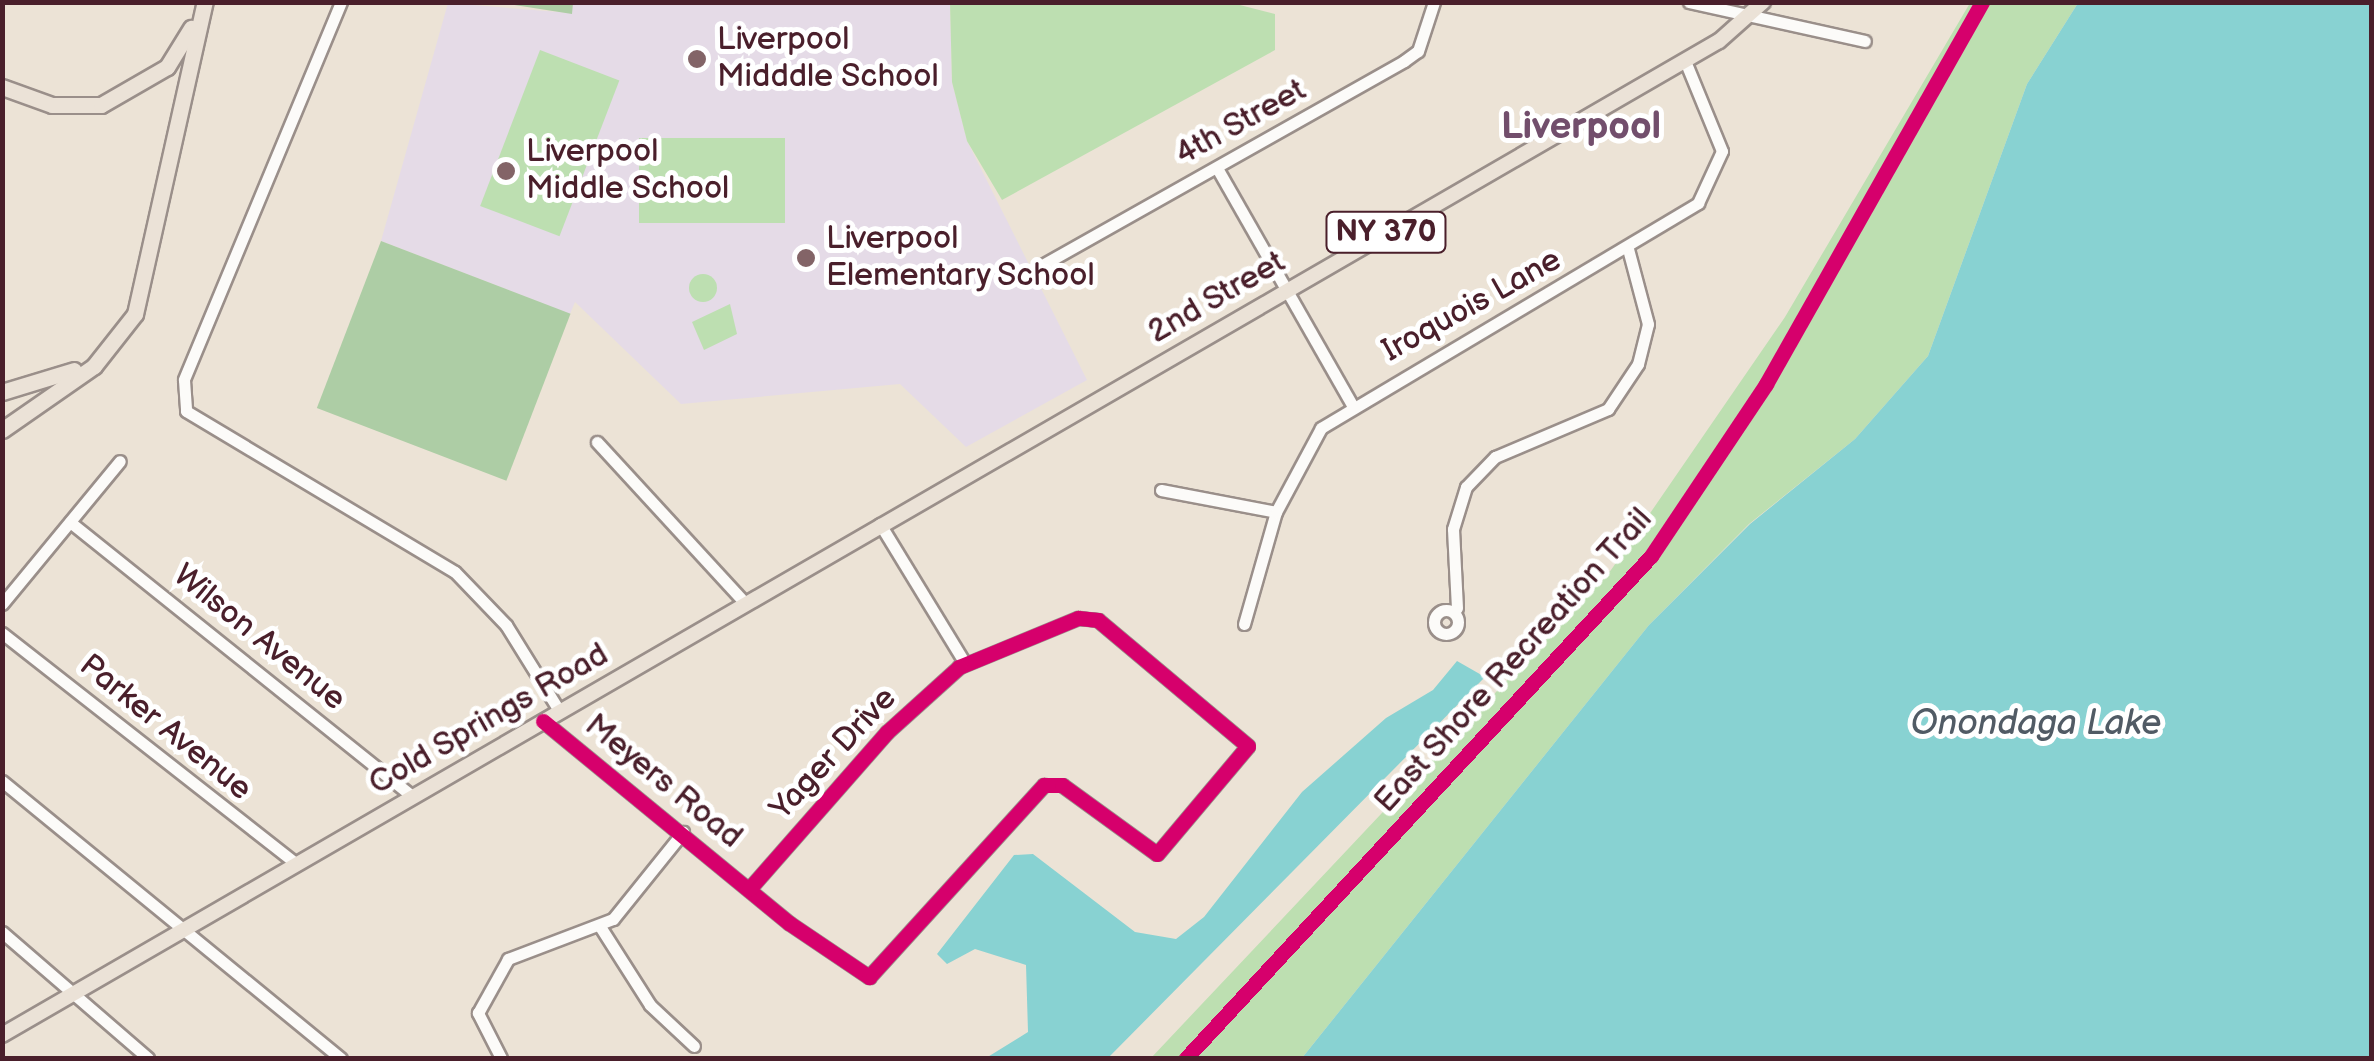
<!DOCTYPE html>
<style>
body{margin:0}
#map{position:relative;width:2374px;height:1061px;overflow:hidden;background:#ece3d6;font-family:"Balsamiq Sans",sans-serif}
div>[style]{position:absolute}
.built>*{inset:0;background:#e5dbe7}
.green>*{inset:0;background:#bddfb1;transform-origin:0 0}
.round{border-radius:50%}
.forest>*{inset:0;background:#adcda5;transform-origin:0 0}
.water>*{inset:0;background:#88d2d2}
.roads{filter:drop-shadow(2px 0 #9a8f8a) drop-shadow(-2px 0 #9a8f8a) drop-shadow(0 2px #9a8f8a) drop-shadow(0 -2px #9a8f8a)}
.minor>*{height:11px;margin:-5.5px;padding:0 5.5px;transform-origin:5.5px;border-radius:5.5px;background:#fcfbf9}
.minor>.ring{margin:-5.5px;padding:0;box-sizing:content-box;background:none;border:11px solid #fcfbf9;border-radius:50%}
.major>*{height:14px;margin:-7px;padding:0 7px;transform-origin:7px;border-radius:7px;background:#ebe2d7}
.highway>*{height:15px;margin:-7.5px;padding:0 7.5px;transform-origin:7.5px;border-radius:7.5px;background:#ebe2d7}
.cycleway>*{height:15px;margin:-7.5px;padding:0 7.5px;transform-origin:7.5px;border-radius:7.5px;background:#d6006c}
.dots>*{width:28px;height:28px;translate:-50% -50%;box-sizing:border-box;border:5px solid #fff;border-radius:50%}
span{translate:-50% -50%;white-space:nowrap;text-align:center;line-height:1.15;-webkit-text-stroke:10px #fff;paint-order:stroke}
.shield-label span{padding:2px 8px;background:#fff;border:2px solid;border-radius:8px;-webkit-text-stroke-width:0}
.shield-label{font-size:30px;color:#4a1f2b;font-weight:700}
.poi-label{font-size:32px;color:#4a1f2b}
.left{translate:0 -50%;text-align:left}
.street-label{font-size:32px;color:#4a1f2b}
.water-label{font-size:35px;color:#515b65;font-style:italic}
.quarter-label{font-size:38px;color:#724e6c;font-weight:700}
.frame{position:absolute;inset:0;border:5px solid #4a1f2b;pointer-events:none}
</style>
<div id="map">
<div class="built">
<i style="clip-path:polygon(573px 2px,950px 3px,952px 82px,967px 141px,1087px 380px,966px 447px,900px 384px,681px 404px,575px 302px,570px 314px,381px 241px,448px 3px,571px 13px)"></i>
</div>
<div class="green">
<i style="clip-path:polygon(950px 3px,1232px 3px,1275px 14px,1275px 50px,1002px 200px,967px 141px,952px 82px)"></i>
<i style="clip-path:polygon(1970px 3px,2078px 3px,2027px 84px,1928px 356px,1855px 439px,1749px 524px,1649px 625px,1302px 1058px,1151px 1058px,1611px 570px,1785px 317px)"></i>
<i style="left:540px;top:50px;width:85px;height:167px;rotate:21deg"></i>
<i style="left:785px;top:138px;width:85px;height:146px;rotate:90deg"></i>
<i class="round" style="left:689px;top:274px;width:28px;height:28px"></i>
<i style="clip-path:polygon(730px 304px,737px 334px,704px 350px,692px 322px)"></i>
</div>
<div class="forest">
<i style="clip-path:polygon(502px 3px,573px 3px,572px 14px)"></i>
<i style="left:381px;top:241px;width:203px;height:179px;rotate:21deg"></i>
</div>
<div class="water">
<i style="clip-path:polygon(2078px 3px,2371px 3px,2371px 1058px,1302px 1058px,1649px 625px,1750px 524px,1855px 439px,1928px 356px,2027px 84px)"></i>
<i style="clip-path:polygon(1457px 661px,1485px 677px,1108px 1058px,986px 1058px,1028px 1032px,1026px 965px,975px 949px,947px 964px,937px 954px,1014px 855px,1033px 854px,1135px 932px,1176px 939px,1204px 917px,1302px 792px,1386px 718px,1433px 690px)"></i>
</div>
<div class="roads">
<div class="minor">
<i style="left:341px;top:2px;width:409px;rotate:112.6deg"></i>
<i style="left:184px;top:380px;width:31px;rotate:86deg"></i>
<i style="left:186px;top:411px;width:313px;rotate:30.9deg"></i>
<i style="left:455px;top:572px;width:74px;rotate:46.1deg"></i>
<i style="left:506px;top:625px;width:102px;rotate:58.2deg"></i>
<i style="left:1689px;top:2px;width:180px;rotate:12.5deg"></i>
<i style="left:1217px;top:168px;width:273px;rotate:60.3deg"></i>
<i style="left:1044px;top:264px;width:413px;rotate:-29.4deg"></i>
<i style="left:1404px;top:61px;width:17px;rotate:-36deg"></i>
<i style="left:1418px;top:51px;width:52px;rotate:-71.9deg"></i>
<i style="left:597px;top:442px;width:220px;rotate:47.4deg"></i>
<i style="left:1161px;top:490px;width:117px;rotate:10.8deg"></i>
<i style="left:70px;top:522px;width:438px;rotate:38.7deg"></i>
<i style="left:880px;top:524px;width:163px;rotate:58.6deg"></i>
<i style="left:2px;top:604px;width:185px;rotate:-50.5deg"></i>
<i style="left:1457px;top:608px;width:79px;rotate:-92.9deg"></i>
<i style="left:1453px;top:529px;width:44px;rotate:-72.8deg"></i>
<i style="left:1466px;top:487px;width:42px;rotate:-46deg"></i>
<i style="left:1495px;top:457px;width:123px;rotate:-23deg"></i>
<i style="left:1608px;top:409px;width:54px;rotate:-56.3deg"></i>
<i style="left:1638px;top:364px;width:41px;rotate:-76deg"></i>
<i style="left:1648px;top:324px;width:78px;rotate:-104.9deg"></i>
<i class="ring" style="left:1434px;top:610px;width:13px;height:13px"></i>
<i style="left:1244px;top:624px;width:116px;rotate:-74.1deg"></i>
<i style="left:1276px;top:512px;width:95px;rotate:-61.8deg"></i>
<i style="left:1321px;top:428px;width:439px;rotate:-30.8deg"></i>
<i style="left:1698px;top:203px;width:57px;rotate:-65.2deg"></i>
<i style="left:1722px;top:151px;width:97px;rotate:-112.3deg"></i>
<i style="left:2px;top:633px;width:372px;rotate:38.1deg"></i>
<i style="left:543px;top:721px;width:318px;rotate:39.4deg"></i>
<i style="left:789px;top:923px;width:97px;rotate:34deg"></i>
<i style="left:869px;top:977px;width:260px;rotate:-47.7deg"></i>
<i style="left:1044px;top:785px;width:18px"></i>
<i style="left:1062px;top:785px;width:117px;rotate:36deg"></i>
<i style="left:1157px;top:854px;width:141px;rotate:-49.9deg"></i>
<i style="left:1248px;top:746px;width:196px;rotate:-140deg"></i>
<i style="left:1098px;top:620px;width:20px;rotate:-174deg"></i>
<i style="left:1078px;top:618px;width:129px;rotate:157.6deg"></i>
<i style="left:959px;top:667px;width:97px;rotate:137.9deg"></i>
<i style="left:887px;top:732px;width:208px;rotate:131.3deg"></i>
<i style="left:2px;top:781px;width:438px;rotate:39.3deg"></i>
<i style="left:601px;top:928px;width:91px;rotate:57.5deg"></i>
<i style="left:650px;top:1005px;width:60px;rotate:43deg"></i>
<i style="left:2px;top:932px;width:193px;rotate:40.8deg"></i>
<i style="left:501px;top:1058px;width:51px;rotate:-117.1deg"></i>
<i style="left:478px;top:1013px;width:62px;rotate:-60.9deg"></i>
<i style="left:508px;top:959px;width:112px;rotate:-20.9deg"></i>
<i style="left:613px;top:919px;width:112px;rotate:-51.2deg"></i>
</div>
<div class="major">
<i style="left:2px;top:1035px;width:1984px;rotate:-30.07deg"></i>
<i style="left:1719px;top:41px;width:59px;rotate:-41.6deg"></i>
</div>
<div class="highway">
<i style="left:2px;top:87px;width:53px;rotate:19.8deg"></i>
<i style="left:52px;top:105px;width:49px"></i>
<i style="left:101px;top:105px;width:76px;rotate:-29.9deg"></i>
<i style="left:167px;top:67px;width:46px;rotate:-58.4deg"></i>
<i style="left:2px;top:392px;width:75px;rotate:-17deg"></i>
<i style="left:2px;top:430px;width:112px;rotate:-34.8deg"></i>
<i style="left:94px;top:366px;width:66px;rotate:-51.7deg"></i>
<i style="left:135px;top:314px;width:320px;rotate:-77.4deg"></i>
</div>
</div>
<div class="cycleway">
<i style="left:543px;top:721px;width:318px;rotate:39.4deg"></i>
<i style="left:789px;top:923px;width:97px;rotate:34deg"></i>
<i style="left:869px;top:977px;width:260px;rotate:-47.7deg"></i>
<i style="left:1044px;top:785px;width:18px"></i>
<i style="left:1062px;top:785px;width:117px;rotate:36deg"></i>
<i style="left:1157px;top:854px;width:141px;rotate:-49.9deg"></i>
<i style="left:1248px;top:746px;width:196px;rotate:-140deg"></i>
<i style="left:1098px;top:620px;width:20px;rotate:-174deg"></i>
<i style="left:1078px;top:618px;width:129px;rotate:157.6deg"></i>
<i style="left:959px;top:667px;width:97px;rotate:137.9deg"></i>
<i style="left:887px;top:732px;width:208px;rotate:131.3deg"></i>
<i style="left:1186px;top:1058px;width:684px;rotate:-47.19deg"></i>
<i style="left:1651px;top:556px;width:207px;rotate:-56.2deg"></i>
<i style="left:1766px;top:384px;width:439px;rotate:-60.5deg"></i>
</div>
<div class="dots">
<i style="left:697px;top:59px;background:#836467"></i>
<i style="left:506px;top:171px;background:#836467"></i>
<i style="left:806px;top:258px;background:#836467"></i>
</div>
<div class="shield-label">
<span style="left:1386px;top:232px">NY 370</span>
</div>
<div class="poi-label">
<span class="left" style="left:717px;top:59px">Liverpool<br>Midddle School</span>
<span class="left" style="left:526px;top:171px">Liverpool<br>Middle School</span>
<span class="left" style="left:826px;top:258px">Liverpool<br>Elementary School</span>
</div>
<div class="street-label">
<span style="left:1241px;top:123px;rotate:-29deg">4th Street</span>
<span style="left:1217px;top:298px;rotate:-30deg">2nd Street</span>
<span style="left:1472px;top:306px;rotate:-29deg">Iroquois Lane</span>
<span style="left:259px;top:638px;rotate:39deg">Wilson Avenue</span>
<span style="left:1514px;top:661px;rotate:-48deg">East Shore Recreation Trail</span>
<span style="left:489px;top:720px;rotate:-30deg">Cold Springs Road</span>
<span style="left:165px;top:728px;rotate:39deg">Parker Avenue</span>
<span style="left:834px;top:754px;rotate:-47deg">Yager Drive</span>
<span style="left:663px;top:782px;rotate:39deg">Meyers Road</span>
</div>
<div class="water-label">
<span style="left:2036px;top:724px">Onondaga Lake</span>
</div>
<div class="quarter-label">
<span style="left:1581px;top:127px">Liverpool</span>
</div>
<div class="frame"></div>
</div>
